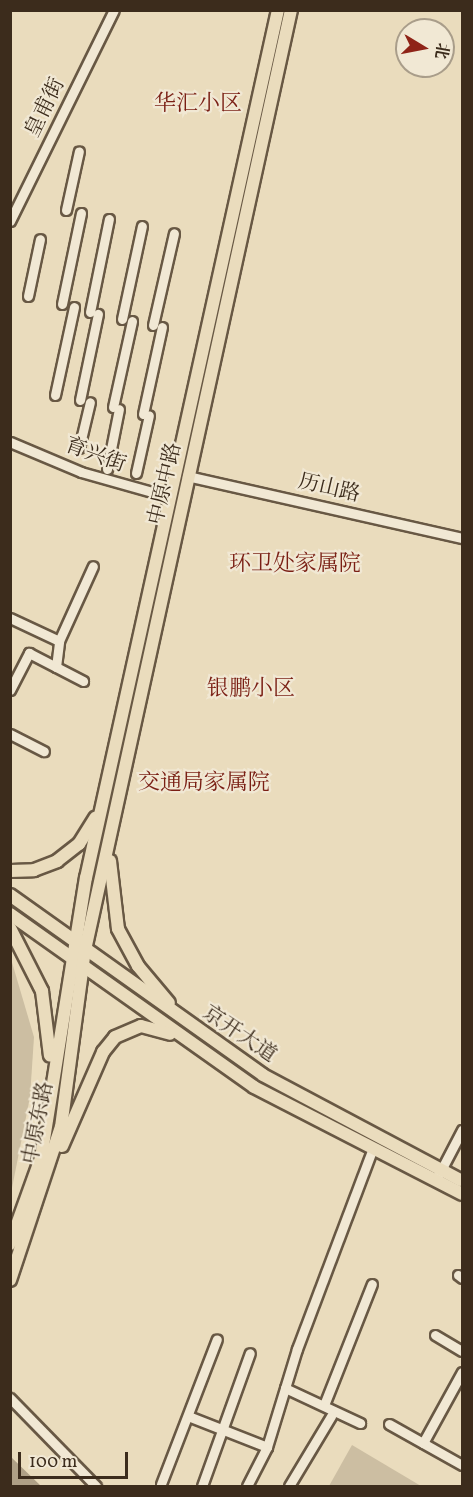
<!DOCTYPE html>
<meta charset="utf-8">
<style>
body{margin:0}
#map{position:relative;width:473px;height:1497px;overflow:hidden;background:#eadcbd;font-family:Vollkorn,"Noto Serif SC",serif}
div>[style]{position:absolute}
.green>*{inset:0;background:#ccbea2}
.water>*{inset:0;background:#afa086}
.roads{filter:drop-shadow(2px 0 #685844) drop-shadow(-2px 0 #685844) drop-shadow(0 2px #685844) drop-shadow(0 -2px #685844)}
.minor>*{height:9px;margin:-4.5px;padding:0 4.5px;transform-origin:4.5px;border-radius:4.5px;background:#f1e8d4}
.major>*{height:12px;margin:-6px;padding:0 6px;transform-origin:6px;border-radius:6px;background:#eadcbd}
span{translate:-50% -50%;white-space:nowrap;text-align:center;line-height:1.15;-webkit-text-stroke:4.5px #f1e8d4;paint-order:stroke}
.street-label{font-size:21px;color:#3c2c1c}
.neighbourhood-label{font-size:22px;color:#7a1f14}
.frame{position:absolute;inset:0;border:12px solid #3c2c1c;pointer-events:none}
.north{position:absolute;left:395px;top:18px;width:60px;height:60px;box-sizing:border-box;background:#f1e8d4;border:2px solid #a99d8a;border-radius:50%;rotate:100deg;font-size:16px;font-weight:700;line-height:24px;text-align:center;color:#3c2c1c}
.north::after{content:'';display:block;margin:auto;width:21px;height:27px;background:#8f2418;clip-path:polygon(50% 0,100% 100%,50% 72%,0 100%)}
.scale{position:absolute;left:18px;top:1452px;width:110px;height:27px;box-sizing:border-box;border:3px solid #3c2c1c;border-top:0;padding-left:8px;font-size:18px;line-height:21px;white-space:nowrap;color:#3c2c1c;-webkit-text-stroke:4px #f1e8d4;paint-order:stroke}
</style>
<div id="map">
<div class="green">
<i style="clip-path:polygon(11px 959px,34px 1037px,30px 1097px,11px 1193px)"></i>
<i style="clip-path:polygon(352px 1445px,421px 1486px,329px 1486px)"></i>
</div>
<div class="water">
<i style="clip-path:polygon(10px 1457px,11px 1457px,41px 1486px,11px 1486px)"></i>
</div>
<div class="roads">
<div class="minor">
<i style="left:66px;top:210px;width:60px;rotate:-77.6deg"></i>
<i style="left:10px;top:221px;width:235px;rotate:-63.8deg"></i>
<i style="left:28px;top:296px;width:58px;rotate:-78.1deg"></i>
<i style="left:62px;top:304px;width:93px;rotate:-78.2deg"></i>
<i style="left:90px;top:312px;width:95px;rotate:-78.5deg"></i>
<i style="left:122px;top:319px;width:95px;rotate:-77.9deg"></i>
<i style="left:153px;top:325px;width:94px;rotate:-77.1deg"></i>
<i style="left:55px;top:395px;width:90px;rotate:-77.8deg"></i>
<i style="left:80px;top:400px;width:88px;rotate:-78.2deg"></i>
<i style="left:113px;top:407px;width:88px;rotate:-77.5deg"></i>
<i style="left:143px;top:414px;width:89px;rotate:-77.7deg"></i>
<i style="left:10px;top:442px;width:77px;rotate:22.9deg"></i>
<i style="left:81px;top:472px;width:92px;rotate:15.7deg"></i>
<i style="left:79px;top:448px;width:47px;rotate:-76.6deg"></i>
<i style="left:107px;top:469px;width:61px;rotate:-78.7deg"></i>
<i style="left:136px;top:473px;width:59px;rotate:-77.4deg"></i>
<i style="left:187px;top:476px;width:282px;rotate:12.7deg"></i>
<i style="left:10px;top:618px;width:54px;rotate:25.1deg"></i>
<i style="left:56px;top:667px;width:26px;rotate:-83deg"></i>
<i style="left:59px;top:641px;width:82px;rotate:-65.6deg"></i>
<i style="left:10px;top:690px;width:42px;rotate:-62.8deg"></i>
<i style="left:29px;top:653px;width:61px;rotate:27.4deg"></i>
<i style="left:10px;top:734px;width:38px;rotate:27deg"></i>
<i style="left:438px;top:1176px;width:52px;rotate:-62.4deg"></i>
<i style="left:458px;top:1275px;width:5px;rotate:37deg"></i>
<i style="left:435px;top:1335px;width:31px;rotate:31deg"></i>
<i style="left:285px;top:1388px;width:83px;rotate:25deg"></i>
<i style="left:10px;top:1398px;width:123px;rotate:45.7deg"></i>
<i style="left:324px;top:1405px;width:130px;rotate:-68.4deg"></i>
<i style="left:188px;top:1416px;width:85px;rotate:21.4deg"></i>
<i style="left:389px;top:1424px;width:84px;rotate:29.3deg"></i>
<i style="left:423px;top:1443px;width:81px;rotate:-61.2deg"></i>
<i style="left:161px;top:1484px;width:155px;rotate:-68.9deg"></i>
<i style="left:202px;top:1486px;width:141px;rotate:-70.2deg"></i>
<i style="left:247px;top:1486px;width:44px;rotate:-62.9deg"></i>
<i style="left:267px;top:1447px;width:102px;rotate:-73deg"></i>
<i style="left:297px;top:1349px;width:212px;rotate:-69.3deg"></i>
<i style="left:289px;top:1486px;width:82px;rotate:-59deg"></i>
</div>
<div class="major">
<i style="left:110px;top:861px;width:68px;rotate:83.3deg"></i>
<i style="left:118px;top:929px;width:42px;rotate:61.6deg"></i>
<i style="left:138px;top:966px;width:48px;rotate:50deg"></i>
<i style="left:10px;top:871px;width:24px;rotate:-2deg"></i>
<i style="left:34px;top:870px;width:25px;rotate:-21deg"></i>
<i style="left:57px;top:861px;width:28px;rotate:-38deg"></i>
<i style="left:79px;top:844px;width:31px;rotate:-58deg"></i>
<i style="left:10px;top:895px;width:310px;rotate:35.4deg"></i>
<i style="left:263px;top:1075px;width:225px;rotate:28deg"></i>
<i style="left:10px;top:914px;width:299px;rotate:35.3deg"></i>
<i style="left:254px;top:1087px;width:234px;rotate:27.2deg"></i>
<i style="left:10px;top:928px;width:71px;rotate:63.1deg"></i>
<i style="left:42px;top:991px;width:65px;rotate:83deg"></i>
<i style="left:62px;top:1146px;width:103px;rotate:-66.4deg"></i>
<i style="left:103px;top:1052px;width:19px;rotate:-51deg"></i>
<i style="left:115px;top:1037px;width:28px;rotate:-23deg"></i>
<i style="left:141px;top:1026px;width:30px;rotate:15deg"></i>
<i style="left:10px;top:1244px;width:91px;rotate:-70.2deg"></i>
<i style="left:41px;top:1158px;width:284px;rotate:-80.9deg"></i>
<i style="left:86px;top:878px;width:889px;rotate:-77.53deg"></i>
<i style="left:10px;top:1280px;width:161px;rotate:-71.6deg"></i>
<i style="left:61px;top:1127px;width:179px;rotate:-82.3deg"></i>
<i style="left:85px;top:950px;width:962px;rotate:-77.64deg"></i>
</div>
</div>
<div class="street-label">
<span style="left:46px;top:108px;rotate:-64deg">皇甫街</span>
<span style="left:95px;top:456px;rotate:20deg">育兴街</span>
<span style="left:166px;top:484px;rotate:-77deg">中原中路</span>
<span style="left:329px;top:489px;rotate:13deg">历山路</span>
<span style="left:239px;top:1035px;rotate:34deg">京开大道</span>
<span style="left:39px;top:1123px;rotate:-79deg">中原东路</span>
</div>
<div class="neighbourhood-label">
<span style="left:198px;top:105px">华汇小区</span>
<span style="left:295px;top:565px">环卫处家属院</span>
<span style="left:251px;top:690px">银鹏小区</span>
<span style="left:204px;top:784px">交通局家属院</span>
</div>
<div class="frame"></div>
<div class="north">北</div>
<div class="scale">100 m</div>
</div>
